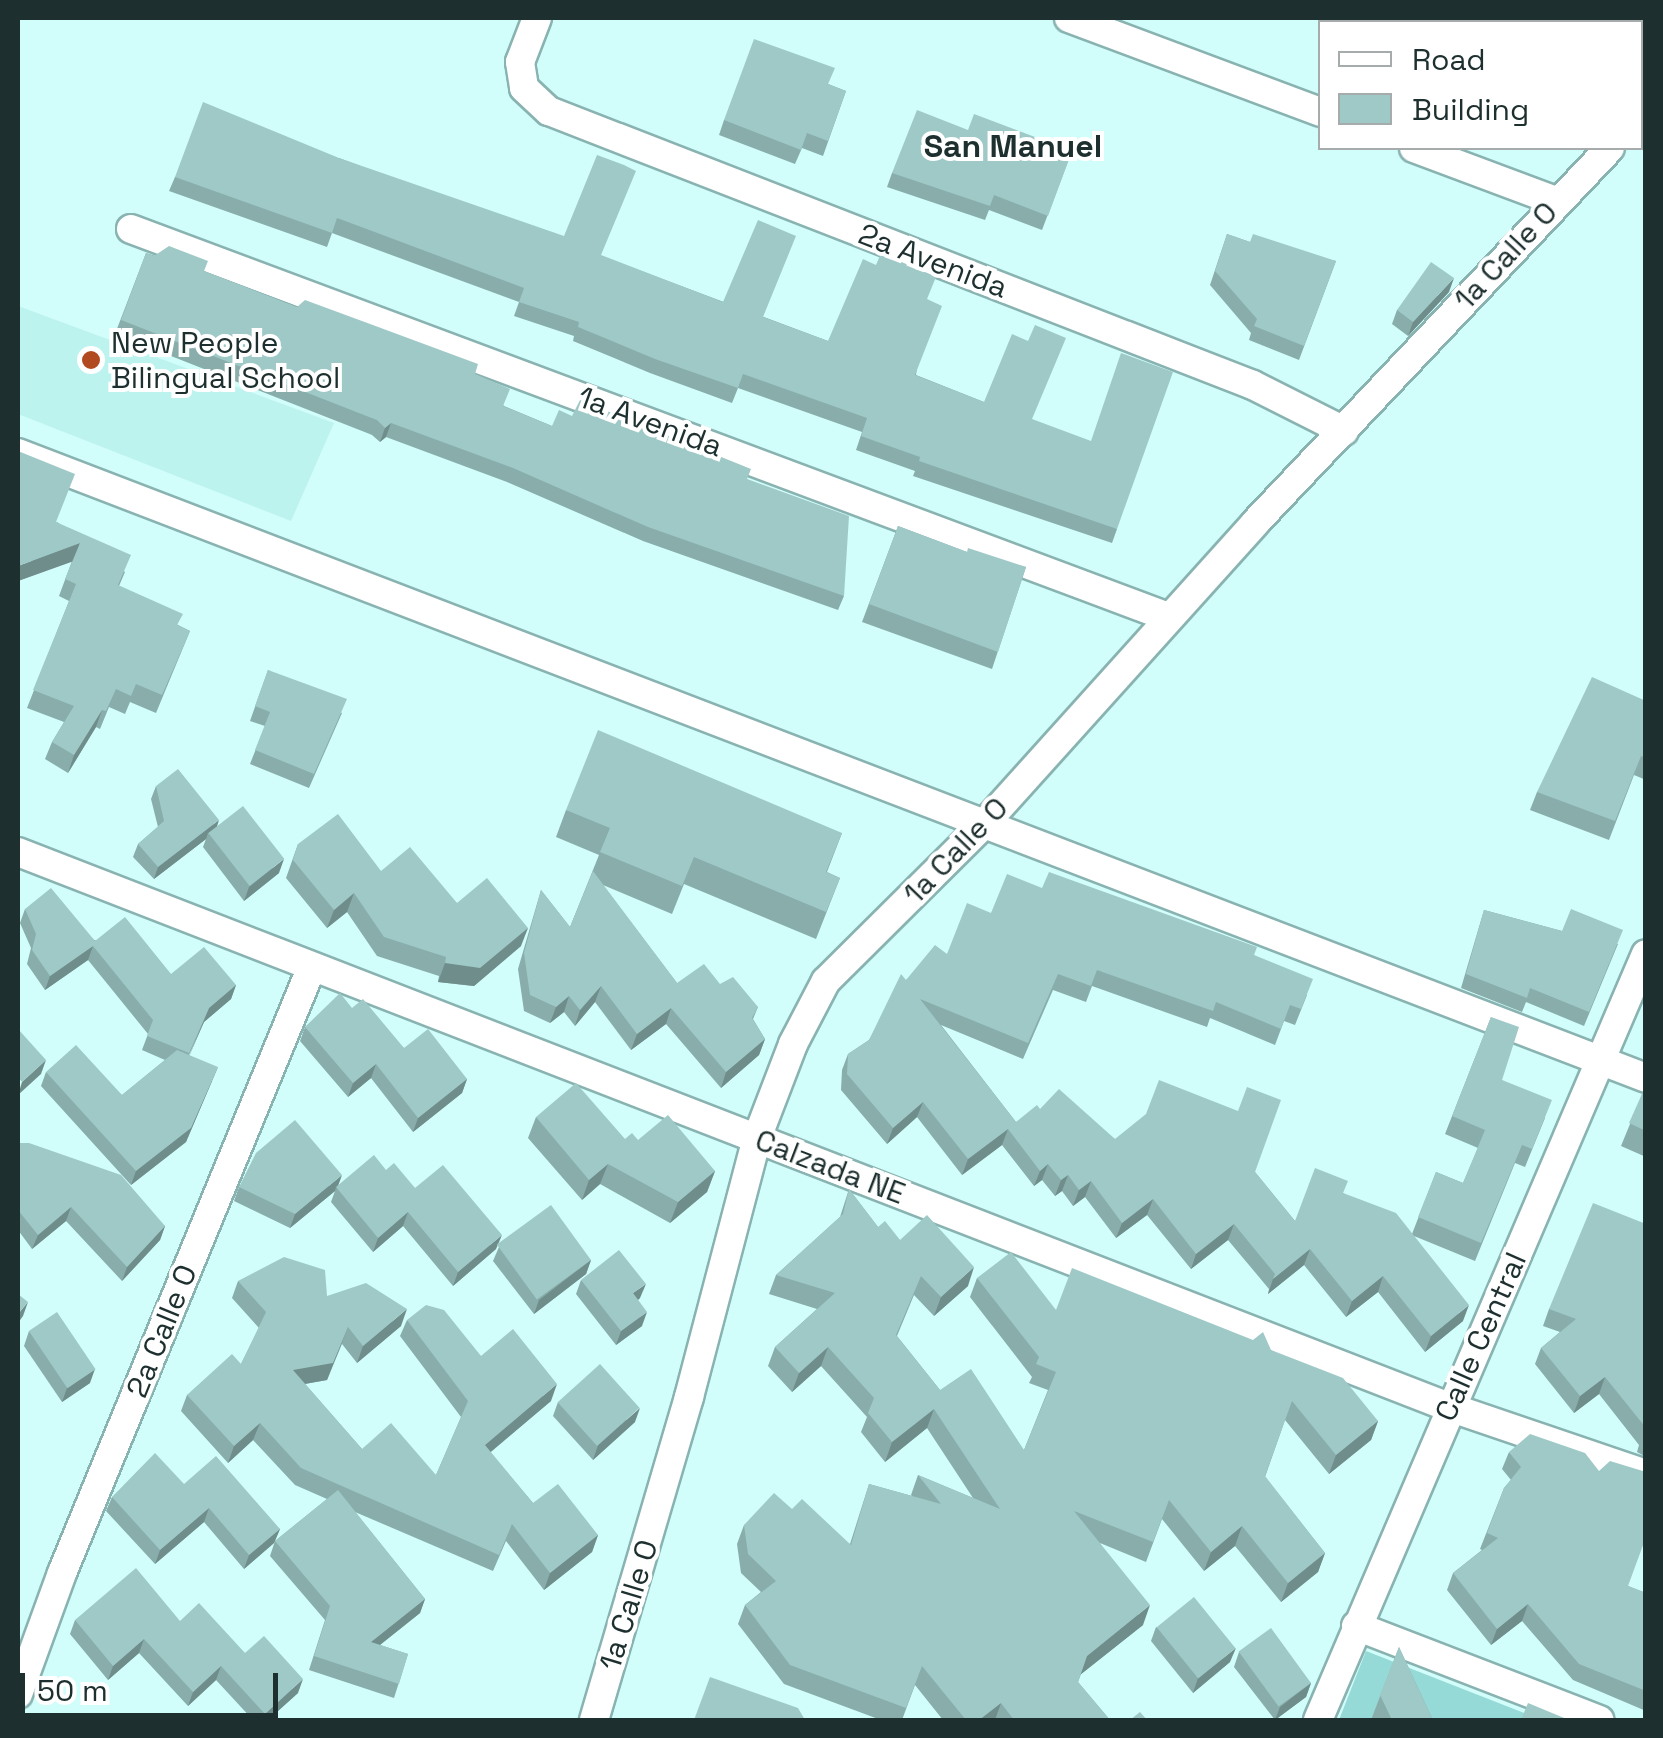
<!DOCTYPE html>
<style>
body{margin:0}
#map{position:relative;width:1663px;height:1738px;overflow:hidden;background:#d1fdfa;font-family:"Space Grotesk",sans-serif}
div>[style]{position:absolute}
.built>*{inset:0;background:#bdf3ef}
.green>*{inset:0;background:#95dad6}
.roads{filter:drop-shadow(2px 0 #89b3b1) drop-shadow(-2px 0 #89b3b1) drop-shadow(0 2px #89b3b1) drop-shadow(0 -2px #89b3b1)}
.minor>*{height:28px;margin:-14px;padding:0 14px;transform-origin:14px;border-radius:14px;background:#fff}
.wall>*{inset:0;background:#88adab}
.shaded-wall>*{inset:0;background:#6f8d8b}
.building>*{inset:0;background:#9ec9c7;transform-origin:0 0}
.dots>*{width:28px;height:28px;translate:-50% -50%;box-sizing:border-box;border:5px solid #fff;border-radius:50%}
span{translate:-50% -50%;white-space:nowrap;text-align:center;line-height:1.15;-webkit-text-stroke:8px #fff;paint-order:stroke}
.street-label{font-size:30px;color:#1d2f2e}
.poi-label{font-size:30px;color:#1d2f2e}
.left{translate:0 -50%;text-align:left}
.neighbourhood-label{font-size:32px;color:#1d2f2e;font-weight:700}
.frame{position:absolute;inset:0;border:20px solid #1d2f2e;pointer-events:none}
.legend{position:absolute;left:1318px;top:20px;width:325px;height:130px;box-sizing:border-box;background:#fff;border:2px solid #a5acab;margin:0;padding:12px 18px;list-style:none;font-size:30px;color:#1d2f2e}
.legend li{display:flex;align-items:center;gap:20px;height:50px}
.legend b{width:50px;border:2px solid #a5acab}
.scale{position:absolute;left:20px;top:1673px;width:258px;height:45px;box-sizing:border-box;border:5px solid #1d2f2e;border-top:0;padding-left:12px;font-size:30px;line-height:35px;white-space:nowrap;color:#1d2f2e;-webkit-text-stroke:8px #fff;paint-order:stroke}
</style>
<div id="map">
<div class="built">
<i style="clip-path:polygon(18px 306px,334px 423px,291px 521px,18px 414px)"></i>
</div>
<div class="green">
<i style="clip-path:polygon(1366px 1651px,1542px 1720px,1339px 1720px)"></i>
</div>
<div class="roads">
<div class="minor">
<i style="left:537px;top:18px;width:47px;rotate:111.1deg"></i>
<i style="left:520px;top:62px;width:26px;rotate:81deg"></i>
<i style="left:524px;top:88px;width:34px;rotate:43deg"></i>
<i style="left:549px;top:111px;width:755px;rotate:21.27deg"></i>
<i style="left:1253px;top:385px;width:102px;rotate:26.8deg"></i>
<i style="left:1069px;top:18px;width:268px;rotate:20.5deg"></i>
<i style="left:1640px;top:118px;width:12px;rotate:-59deg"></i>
<i style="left:1414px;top:148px;width:152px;rotate:20.5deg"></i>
<i style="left:131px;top:229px;width:1107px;rotate:20.51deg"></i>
<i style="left:18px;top:453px;width:1744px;rotate:21deg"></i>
<i style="left:18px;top:852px;width:1535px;rotate:21.2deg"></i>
<i style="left:1449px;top:1407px;width:208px;rotate:18.8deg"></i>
<i style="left:1356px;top:1626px;width:261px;rotate:21.1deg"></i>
<i style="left:18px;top:1694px;width:129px;rotate:-70deg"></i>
<i style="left:62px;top:1573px;width:653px;rotate:-67.6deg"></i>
<i style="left:594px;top:1720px;width:337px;rotate:-73.6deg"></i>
<i style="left:689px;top:1397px;width:268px;rotate:-75.3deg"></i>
<i style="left:757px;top:1138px;width:101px;rotate:-69deg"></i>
<i style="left:793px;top:1044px;width:71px;rotate:-62.4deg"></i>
<i style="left:826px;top:981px;width:227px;rotate:-44.8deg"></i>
<i style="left:987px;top:821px;width:401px;rotate:-48deg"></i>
<i style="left:1255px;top:523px;width:516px;rotate:-46.57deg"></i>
<i style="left:1318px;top:1720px;width:833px;rotate:-66.82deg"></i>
</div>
</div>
<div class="wall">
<i style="clip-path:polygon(828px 84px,846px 91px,823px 156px,802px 148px,795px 164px,719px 135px,724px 120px)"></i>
<i style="clip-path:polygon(968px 130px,1072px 151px,1042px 230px,989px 210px,985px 220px,887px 187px,892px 173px)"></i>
<i style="clip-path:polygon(339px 158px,828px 341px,927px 299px,916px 375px,984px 402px,1033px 420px,1117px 529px,1112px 543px,913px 476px,915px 471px,856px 450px,862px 432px,738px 388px,732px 403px,650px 373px,573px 341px,574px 336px,514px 316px,519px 302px,332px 233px,327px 247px,169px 191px,175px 177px)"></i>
<i style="clip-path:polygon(1227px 234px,1250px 242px,1336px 261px,1299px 360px,1249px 340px,1251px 333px,1210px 285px)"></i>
<i style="clip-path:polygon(146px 253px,204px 271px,475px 374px,504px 406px,552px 426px,572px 416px,747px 479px,844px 596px,838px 610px,643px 541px,507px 482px,386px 437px,380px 442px,372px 435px,115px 334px)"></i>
<i style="clip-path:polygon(1449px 292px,1408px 336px,1392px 324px,1397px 310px)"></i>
<i style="clip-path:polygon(57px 522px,125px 572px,119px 586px,178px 625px,190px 631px,156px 713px,130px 702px,125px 714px,109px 707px,100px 729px,96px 727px,68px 773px,45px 759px,52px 742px,64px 722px,27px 708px,69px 601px,59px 596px,72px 561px,18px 581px)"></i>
<i style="clip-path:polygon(898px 526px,967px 552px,1026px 567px,992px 669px,862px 622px)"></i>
<i style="clip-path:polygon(268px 670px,342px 713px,309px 788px,250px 764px,265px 726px,250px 721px)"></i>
<i style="clip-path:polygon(1646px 701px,1646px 780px,1634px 775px,1609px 840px,1530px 810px,1537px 792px)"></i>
<i style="clip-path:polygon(156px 786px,217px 827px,279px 873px,244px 901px,203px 847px,206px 839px,154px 879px,133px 857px,138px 844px,158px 827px,151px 799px)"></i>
<i style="clip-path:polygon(566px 810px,842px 833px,827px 872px,840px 878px,816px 939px,684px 884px,672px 914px,603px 885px,677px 983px,720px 984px,758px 1007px,753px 1019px,765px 1039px,759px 1055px,721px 1088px,666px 1024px,631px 1050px,595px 1002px,575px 1026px,564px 1012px,550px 1023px,524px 1011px,518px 969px,541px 890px,570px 927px,599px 855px,556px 837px)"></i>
<i style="clip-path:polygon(298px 844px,381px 871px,457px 903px,521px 946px,474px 986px,438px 982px,439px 976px,377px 956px,347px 912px,327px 928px,286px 878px)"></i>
<i style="clip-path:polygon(1042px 888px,1254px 955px,1307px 995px,1295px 1025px,1284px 1021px,1275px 1045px,1210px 1018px,1207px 1027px,1092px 986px,1086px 1002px,1053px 990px,1023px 1059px,941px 1025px,1016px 1122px,1040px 1109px,1115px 1139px,1255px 1172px,1295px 1221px,1343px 1193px,1412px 1234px,1436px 1172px,1463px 1183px,1478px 1148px,1445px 1134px,1491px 1017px,1502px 1080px,1545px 1118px,1525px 1167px,1515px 1163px,1475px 1261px,1414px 1236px,1463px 1321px,1425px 1352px,1378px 1292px,1346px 1317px,1304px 1265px,1268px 1294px,1269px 1289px,1228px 1240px,1191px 1269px,1147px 1215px,1116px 1238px,1085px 1197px,1073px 1206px,1062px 1191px,1055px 1196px,1042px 1180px,1034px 1186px,1002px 1145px,962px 1175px,917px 1117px,887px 1144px,841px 1090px,842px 1070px,848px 1054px,869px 1040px,906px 980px,947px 954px,991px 913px)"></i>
<i style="clip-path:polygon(25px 909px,171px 974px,236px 985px,231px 999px,204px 1022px,189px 1055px,212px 1081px,186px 1142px,131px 1185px,41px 1086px,46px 1072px,122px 1095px,165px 1060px,142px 1050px,148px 1034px,88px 960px,45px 990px,27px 964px,31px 948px,20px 923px)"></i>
<i style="clip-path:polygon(1484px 910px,1562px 931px,1618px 944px,1584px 1026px,1526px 1002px,1522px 1012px,1461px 988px)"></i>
<i style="clip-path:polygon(352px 1008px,404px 1048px,467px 1079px,462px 1093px,413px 1132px,371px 1078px,348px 1097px,300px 1041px,305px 1027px)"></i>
<i style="clip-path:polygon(1646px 1085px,1646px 1157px,1621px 1146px)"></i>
<i style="clip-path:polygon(536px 1117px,625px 1139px,638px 1140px,715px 1171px,707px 1192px,670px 1223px,600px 1184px,582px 1200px,528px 1138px)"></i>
<i style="clip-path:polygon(18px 1143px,165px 1226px,160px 1240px,122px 1281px,66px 1221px,32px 1249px,18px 1230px)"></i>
<i style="clip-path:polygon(386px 1170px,415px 1188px,496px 1249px,453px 1286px,403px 1226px,373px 1252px,331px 1202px,335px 1191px,290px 1228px,234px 1201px,239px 1187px,338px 1186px)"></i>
<i style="clip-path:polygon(849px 1189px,878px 1227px,900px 1240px,968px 1286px,934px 1316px,914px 1295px,897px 1336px,940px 1390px,1024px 1450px,1048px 1390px,1029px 1383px,1032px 1377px,970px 1297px,977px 1278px,1056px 1310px,1271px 1350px,1378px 1421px,1371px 1440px,1329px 1474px,1285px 1420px,1265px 1477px,1325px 1553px,1318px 1572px,1281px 1602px,1235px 1546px,1204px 1571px,1162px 1519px,1146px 1562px,1100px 1543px,1143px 1625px,1081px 1674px,1078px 1682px,1110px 1720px,943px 1720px,915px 1685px,902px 1720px,881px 1720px,784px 1684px,738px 1624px,745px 1605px,761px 1592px,741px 1573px,737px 1544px,744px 1525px,792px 1509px,850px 1544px,869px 1484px,912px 1496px,911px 1495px,918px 1475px,973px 1498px,927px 1428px,885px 1462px,861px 1432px,867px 1417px,821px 1366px,792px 1392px,768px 1366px,775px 1347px,817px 1309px,769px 1294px,776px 1275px,840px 1217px)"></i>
<i style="clip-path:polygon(1646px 1224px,1646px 1457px,1637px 1452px,1639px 1445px,1599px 1394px,1574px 1413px,1535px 1364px,1541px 1348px,1560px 1332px,1543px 1326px,1549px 1309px)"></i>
<i style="clip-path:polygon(499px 1247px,591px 1260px,586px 1274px,534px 1314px,493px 1261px)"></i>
<i style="clip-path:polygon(581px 1280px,640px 1298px,638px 1300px,642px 1326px,616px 1345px,576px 1294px)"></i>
<i style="clip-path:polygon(238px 1281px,327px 1296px,401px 1326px,357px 1363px,342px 1344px,327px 1380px,305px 1384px,362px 1449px,436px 1475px,461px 1417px,400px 1336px,407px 1320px,481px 1356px,551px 1401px,490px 1452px,533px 1503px,598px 1535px,592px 1552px,544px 1590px,506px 1541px,493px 1571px,355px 1512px,425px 1599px,420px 1613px,380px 1645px,408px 1654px,394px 1698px,309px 1670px,325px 1620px,270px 1556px,275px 1541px,327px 1499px,295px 1485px,253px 1440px,228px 1463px,181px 1411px,187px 1395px,241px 1364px,259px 1328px,232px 1298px)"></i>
<i style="clip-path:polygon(29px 1331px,90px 1383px,62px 1402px,24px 1346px)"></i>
<i style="clip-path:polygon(558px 1402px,635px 1422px,593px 1460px,553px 1416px)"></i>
<i style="clip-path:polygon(1509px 1452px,1628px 1586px,1646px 1593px,1646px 1711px,1573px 1680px,1522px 1621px,1491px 1645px,1447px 1590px,1453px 1573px,1482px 1550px,1480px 1549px,1504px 1488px,1511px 1480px,1502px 1469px)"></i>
<i style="clip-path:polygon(184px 1484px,280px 1529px,274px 1543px,244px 1569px,204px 1522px,155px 1564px,106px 1511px,112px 1497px)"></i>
<i style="clip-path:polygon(75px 1620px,180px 1621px,245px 1653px,298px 1693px,268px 1720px,253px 1720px,216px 1680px,188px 1706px,139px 1653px,108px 1680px,70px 1634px)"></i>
<i style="clip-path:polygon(1156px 1627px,1230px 1662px,1193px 1693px,1151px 1641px)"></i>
<i style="clip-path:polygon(1399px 1647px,1433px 1720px,1371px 1720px)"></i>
<i style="clip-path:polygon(1239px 1652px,1311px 1683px,1306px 1697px,1275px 1720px,1234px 1667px)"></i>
</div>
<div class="shaded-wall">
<i style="clip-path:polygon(1454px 278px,1449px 292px,1408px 336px,1413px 322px)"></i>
<i style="clip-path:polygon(391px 423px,386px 437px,380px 442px,385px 428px)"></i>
<i style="clip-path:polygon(80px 543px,74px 561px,18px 581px,18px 566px)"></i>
<i style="clip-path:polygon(102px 710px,96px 727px,68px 773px,74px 755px)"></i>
<i style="clip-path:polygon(219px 820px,215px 833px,208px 833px,206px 839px,154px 879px,158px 867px)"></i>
<i style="clip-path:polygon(284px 859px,279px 873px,244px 901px,249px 887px)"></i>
<i style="clip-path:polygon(354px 893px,347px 912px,327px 928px,334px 910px)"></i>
<i style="clip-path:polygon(528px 928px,521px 946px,474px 986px,438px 982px,445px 963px)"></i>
<i style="clip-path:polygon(93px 946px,88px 960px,45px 990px,50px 976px)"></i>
<i style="clip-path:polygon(236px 985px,231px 999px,204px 1022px,184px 1068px,209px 1008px)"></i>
<i style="clip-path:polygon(601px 986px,595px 1002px,575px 1026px,580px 1010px)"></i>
<i style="clip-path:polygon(569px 996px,564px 1012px,550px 1023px,556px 1007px)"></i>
<i style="clip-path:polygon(671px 1008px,666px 1024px,631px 1050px,637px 1034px)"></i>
<i style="clip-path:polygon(765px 1039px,759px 1055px,721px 1088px,726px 1072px)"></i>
<i style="clip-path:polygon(46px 1060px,41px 1074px,18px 1095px,22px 1082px)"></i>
<i style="clip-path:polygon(376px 1064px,371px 1078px,348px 1097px,353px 1083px)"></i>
<i style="clip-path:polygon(218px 1067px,186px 1142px,131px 1185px,136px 1171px)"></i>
<i style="clip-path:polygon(467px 1079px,462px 1093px,413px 1132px,418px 1118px)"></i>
<i style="clip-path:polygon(923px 1102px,917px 1117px,887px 1144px,893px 1128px)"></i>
<i style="clip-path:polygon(1008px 1129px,1002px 1145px,962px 1175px,968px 1159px)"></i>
<i style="clip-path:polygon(608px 1164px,600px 1184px,582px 1200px,589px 1180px)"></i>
<i style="clip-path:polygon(1048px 1164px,1042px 1180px,1034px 1186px,1040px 1171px)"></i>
<i style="clip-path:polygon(715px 1171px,707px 1192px,670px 1223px,678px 1202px)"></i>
<i style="clip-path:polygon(342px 1175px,337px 1189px,336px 1187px,335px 1191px,290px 1228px,295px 1214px)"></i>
<i style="clip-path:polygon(1068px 1175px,1062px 1191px,1055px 1196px,1061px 1180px)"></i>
<i style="clip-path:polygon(1091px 1181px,1085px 1197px,1073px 1206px,1079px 1190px)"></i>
<i style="clip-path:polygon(1153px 1199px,1147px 1215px,1116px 1238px,1122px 1223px)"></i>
<i style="clip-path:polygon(71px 1207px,66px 1221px,32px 1249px,38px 1235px)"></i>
<i style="clip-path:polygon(408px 1212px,403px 1226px,373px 1252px,378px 1238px)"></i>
<i style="clip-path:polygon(1234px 1224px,1228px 1240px,1191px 1269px,1196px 1254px)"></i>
<i style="clip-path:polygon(165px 1226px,160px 1240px,122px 1281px,127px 1267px)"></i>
<i style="clip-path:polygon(502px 1235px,496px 1249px,453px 1286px,458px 1272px)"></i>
<i style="clip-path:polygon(1310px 1249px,1304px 1265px,1268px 1294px,1273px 1279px)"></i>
<i style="clip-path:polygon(591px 1260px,586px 1274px,534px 1314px,539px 1300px)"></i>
<i style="clip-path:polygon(974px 1267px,968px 1286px,934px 1316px,941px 1297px)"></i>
<i style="clip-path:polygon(1383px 1276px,1378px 1292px,1346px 1317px,1352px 1301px)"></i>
<i style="clip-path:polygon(646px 1284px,640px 1298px,628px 1308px,633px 1293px)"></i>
<i style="clip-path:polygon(28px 1302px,23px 1316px,18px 1323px,18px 1314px)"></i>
<i style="clip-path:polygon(1469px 1305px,1463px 1321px,1425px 1352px,1431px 1336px)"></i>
<i style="clip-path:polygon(407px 1309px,401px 1326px,357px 1363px,363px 1346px)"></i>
<i style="clip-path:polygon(647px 1312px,642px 1326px,616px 1345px,621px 1331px)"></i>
<i style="clip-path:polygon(348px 1327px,327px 1380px,287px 1387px,293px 1370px)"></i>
<i style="clip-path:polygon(828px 1347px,821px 1366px,792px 1392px,799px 1373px)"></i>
<i style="clip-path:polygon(95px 1369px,90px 1383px,62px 1402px,67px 1388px)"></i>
<i style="clip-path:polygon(1605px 1377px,1599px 1394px,1574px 1413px,1580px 1396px)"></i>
<i style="clip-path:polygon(557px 1384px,551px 1401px,479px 1462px,485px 1445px)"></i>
<i style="clip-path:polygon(640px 1408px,635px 1422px,593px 1460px,598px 1445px)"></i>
<i style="clip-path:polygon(934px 1409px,927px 1428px,885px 1462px,892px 1442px)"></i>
<i style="clip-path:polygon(1378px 1421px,1371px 1440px,1329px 1474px,1336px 1455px)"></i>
<i style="clip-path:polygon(260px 1423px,253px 1440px,228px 1463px,234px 1446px)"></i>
<i style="clip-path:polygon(209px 1508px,204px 1522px,155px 1564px,160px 1550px)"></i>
<i style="clip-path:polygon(1242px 1526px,1235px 1546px,1204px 1571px,1211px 1552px)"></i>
<i style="clip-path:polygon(280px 1529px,274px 1543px,244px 1569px,249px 1555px)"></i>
<i style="clip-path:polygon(598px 1535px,592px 1552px,544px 1590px,550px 1573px)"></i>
<i style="clip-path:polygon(1325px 1553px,1318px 1572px,1281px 1602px,1288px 1583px)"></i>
<i style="clip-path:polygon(425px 1599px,420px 1613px,366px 1656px,371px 1642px)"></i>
<i style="clip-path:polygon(1528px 1604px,1522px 1621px,1491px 1645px,1497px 1629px)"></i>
<i style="clip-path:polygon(1150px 1605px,1143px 1625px,1080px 1675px,1087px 1656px)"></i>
<i style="clip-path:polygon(144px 1639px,139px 1653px,108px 1680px,113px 1666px)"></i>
<i style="clip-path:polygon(1236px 1648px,1230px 1662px,1193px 1693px,1198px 1678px)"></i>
<i style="clip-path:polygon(221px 1666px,216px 1680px,188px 1706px,193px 1692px)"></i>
<i style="clip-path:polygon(303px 1679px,298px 1693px,268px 1720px,263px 1720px,265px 1714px)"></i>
<i style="clip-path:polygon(1311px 1683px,1306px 1697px,1275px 1720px,1280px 1707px)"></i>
<i style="clip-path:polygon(1001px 1703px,995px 1720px,979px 1720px)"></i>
</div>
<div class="building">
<i style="clip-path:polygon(754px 39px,835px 68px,828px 84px,846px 91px,828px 141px,807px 133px,801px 150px,724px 120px)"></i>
<i style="clip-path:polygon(203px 102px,339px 158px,564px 236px,597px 155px,624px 165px,636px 171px,601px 255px,723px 302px,758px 220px,796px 236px,763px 317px,828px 341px,863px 259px,876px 265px,881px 253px,936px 277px,927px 299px,942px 306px,915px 375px,984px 402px,1012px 334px,1028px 341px,1035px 325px,1066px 338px,1032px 419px,1091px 441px,1121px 353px,1173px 372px,1117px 529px,919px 461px,920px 457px,861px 436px,867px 418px,743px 374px,738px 388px,655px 359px,578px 327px,579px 322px,519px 302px,524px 288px,337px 218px,332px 233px,175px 177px)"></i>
<i style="clip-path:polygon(917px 110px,968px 130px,974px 114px,1072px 151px,1048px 216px,994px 195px,990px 206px,892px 173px)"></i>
<i style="clip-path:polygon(1227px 234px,1250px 242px,1253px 234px,1336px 261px,1304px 346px,1254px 326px,1257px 319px,1215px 271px)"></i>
<i style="clip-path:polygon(169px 246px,208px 261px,204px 271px,284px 302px,297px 307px,305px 300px,478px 364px,475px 374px,510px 389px,503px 406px,552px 426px,559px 410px,572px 416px,580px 400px,751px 469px,747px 479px,849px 516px,844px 596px,648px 527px,513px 468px,391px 423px,385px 428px,377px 420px,121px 320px,146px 253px,154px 256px)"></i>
<i style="clip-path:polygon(1431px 262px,1454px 278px,1413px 322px,1397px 310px)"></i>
<i style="clip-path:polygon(18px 451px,75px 474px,56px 522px,131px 555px,118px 585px,183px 614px,177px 625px,190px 631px,162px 695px,136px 684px,131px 696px,116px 689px,106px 711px,102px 710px,74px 755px,52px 742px,74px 706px,33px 690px,76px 584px,65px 579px,80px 543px,18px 566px)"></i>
<i style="clip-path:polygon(898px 526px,967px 552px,968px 548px,1026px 567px,998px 652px,869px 604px)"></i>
<i style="clip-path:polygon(268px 670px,347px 699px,314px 774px,255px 750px,270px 712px,255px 706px)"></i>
<i style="clip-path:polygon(1592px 677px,1646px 701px,1646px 758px,1641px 756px,1615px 821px,1537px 792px)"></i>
<i style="clip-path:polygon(598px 730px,842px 833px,826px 872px,840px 878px,826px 912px,694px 857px,682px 886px,600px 852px,610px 828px,566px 810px)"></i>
<i style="clip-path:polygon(178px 769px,219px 820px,158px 867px,138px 844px,164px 821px,156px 786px)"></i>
<i style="left:243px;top:806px;width:67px;height:44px;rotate:52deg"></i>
<i style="clip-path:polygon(338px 814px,381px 871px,410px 847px,457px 903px,487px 878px,528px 928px,480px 968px,445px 963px,446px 957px,384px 937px,354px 893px,334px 910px,293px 860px,298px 844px)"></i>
<i style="clip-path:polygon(593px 871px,677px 983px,704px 964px,720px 984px,733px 977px,758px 1007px,752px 1018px,765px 1039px,726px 1072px,671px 1008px,637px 1034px,601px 986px,580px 1010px,569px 996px,556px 1007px,530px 995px,524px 953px,541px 890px,570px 927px)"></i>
<i style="clip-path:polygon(1049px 872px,1257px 947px,1254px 955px,1313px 979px,1301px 1009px,1290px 1005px,1281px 1029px,1216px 1002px,1213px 1011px,1097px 970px,1091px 986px,1058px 974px,1028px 1043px,920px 999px,1016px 1122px,1037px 1105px,1040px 1109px,1059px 1089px,1115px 1139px,1146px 1114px,1159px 1080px,1238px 1111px,1247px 1087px,1281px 1100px,1255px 1172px,1295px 1221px,1315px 1168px,1348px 1181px,1343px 1193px,1396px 1213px,1469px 1305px,1431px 1336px,1383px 1276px,1352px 1301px,1310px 1249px,1273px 1279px,1275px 1274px,1234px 1224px,1196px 1254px,1153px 1199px,1122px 1223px,1091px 1181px,1079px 1190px,1068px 1175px,1061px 1180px,1048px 1164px,1040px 1171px,1008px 1129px,968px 1159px,923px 1102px,893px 1128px,847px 1074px,848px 1054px,869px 1040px,901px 974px,906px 980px,935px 945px,947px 954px,967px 903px,991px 913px,1007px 874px,1042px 888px)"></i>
<i style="clip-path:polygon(51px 888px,95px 941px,125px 917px,171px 974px,204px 947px,236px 985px,209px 1008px,189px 1053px,147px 1036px,153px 1020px,93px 946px,50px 976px,32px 950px,36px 934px,25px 909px)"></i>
<i style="clip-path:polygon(1571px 909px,1623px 930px,1589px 1012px,1530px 988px,1527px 998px,1466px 974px,1484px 910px,1562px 931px)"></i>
<i style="clip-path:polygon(340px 993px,352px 1008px,363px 999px,404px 1048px,428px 1029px,467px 1079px,418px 1118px,376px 1064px,353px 1083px,305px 1027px)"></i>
<i style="clip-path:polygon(1491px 1017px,1519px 1027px,1502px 1080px,1552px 1100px,1532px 1149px,1522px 1145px,1481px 1243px,1418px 1217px,1436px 1172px,1463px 1183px,1485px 1130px,1452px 1116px)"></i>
<i style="clip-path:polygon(18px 1029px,46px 1060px,22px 1082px,18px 1077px)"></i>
<i style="clip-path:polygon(76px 1045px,122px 1095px,177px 1050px,218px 1067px,191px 1128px,136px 1171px,46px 1072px)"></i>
<i style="clip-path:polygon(576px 1083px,625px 1139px,632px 1133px,638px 1140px,668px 1115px,715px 1171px,678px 1202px,608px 1164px,589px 1180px,536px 1117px)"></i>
<i style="clip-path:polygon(1646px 1085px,1646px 1131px,1629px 1123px)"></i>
<i style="clip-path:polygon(295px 1120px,342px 1175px,295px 1214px,239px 1187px,256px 1153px)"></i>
<i style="clip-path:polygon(18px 1143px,29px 1143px,121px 1175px,165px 1226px,127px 1267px,71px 1207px,38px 1235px,18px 1210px)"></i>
<i style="clip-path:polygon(374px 1155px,386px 1170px,394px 1163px,415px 1188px,443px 1165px,502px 1235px,458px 1272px,408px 1212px,378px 1238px,336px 1187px)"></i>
<i style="clip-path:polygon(849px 1189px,878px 1227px,885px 1221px,900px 1240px,927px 1215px,974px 1267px,941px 1297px,921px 1276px,896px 1335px,940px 1390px,971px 1369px,1024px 1450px,1056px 1372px,1036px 1364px,1039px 1357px,977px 1278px,1011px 1252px,1056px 1310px,1072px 1268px,1253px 1340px,1263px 1332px,1271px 1350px,1343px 1378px,1378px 1421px,1336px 1455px,1292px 1401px,1265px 1476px,1325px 1553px,1288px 1583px,1242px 1526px,1211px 1552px,1169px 1500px,1153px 1542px,1074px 1511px,1150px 1605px,1087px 1656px,1078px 1682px,1110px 1720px,1014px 1720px,1001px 1703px,979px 1720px,966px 1720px,922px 1666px,906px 1708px,790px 1665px,745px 1605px,776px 1581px,748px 1554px,744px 1525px,774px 1493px,792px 1509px,802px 1499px,851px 1545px,869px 1484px,941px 1504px,918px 1475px,1000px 1509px,934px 1409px,892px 1442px,868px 1413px,874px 1398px,828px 1347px,799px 1373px,775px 1347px,835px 1293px,776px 1275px,843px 1214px)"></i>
<i style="clip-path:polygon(1593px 1203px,1646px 1224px,1646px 1428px,1605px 1377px,1580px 1396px,1541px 1348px,1576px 1319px,1549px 1309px)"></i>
<i style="left:551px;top:1205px;width:68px;height:67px;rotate:54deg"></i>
<i style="clip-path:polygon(619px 1250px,646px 1284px,633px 1293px,647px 1312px,621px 1331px,581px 1280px)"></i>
<i style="clip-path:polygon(284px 1257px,325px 1270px,327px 1296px,366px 1283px,407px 1309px,363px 1346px,348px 1327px,333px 1363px,293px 1370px,362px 1449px,391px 1423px,436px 1475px,468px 1401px,407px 1320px,426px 1305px,444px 1310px,481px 1356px,513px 1329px,557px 1384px,485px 1445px,533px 1503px,558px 1484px,598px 1535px,550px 1573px,512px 1524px,499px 1555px,301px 1468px,260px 1423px,234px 1446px,187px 1395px,232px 1354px,241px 1364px,266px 1312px,238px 1281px)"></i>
<i style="clip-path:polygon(18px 1294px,28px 1302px,18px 1314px)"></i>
<i style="left:57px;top:1312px;width:69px;height:34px;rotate:56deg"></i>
<i style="left:600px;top:1364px;width:59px;height:57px;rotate:48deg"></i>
<i style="clip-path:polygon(1530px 1434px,1585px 1453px,1599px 1471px,1610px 1461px,1646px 1472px,1646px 1537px,1628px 1586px,1646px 1593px,1646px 1691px,1579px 1664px,1528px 1604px,1497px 1629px,1453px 1573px,1498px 1538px,1487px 1533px,1504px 1488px,1521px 1467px,1509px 1452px)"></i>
<i style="clip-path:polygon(155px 1453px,184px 1484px,216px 1456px,280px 1529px,249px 1555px,209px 1508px,160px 1550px,112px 1497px)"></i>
<i style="clip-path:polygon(338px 1490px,425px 1599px,371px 1642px,408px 1654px,399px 1684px,314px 1656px,330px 1606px,275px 1541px)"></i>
<i style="clip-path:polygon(136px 1568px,180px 1621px,199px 1603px,245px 1653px,264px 1636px,303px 1679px,265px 1714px,221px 1666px,193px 1692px,144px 1639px,113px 1666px,75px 1620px)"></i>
<i style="left:1194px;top:1597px;width:66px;height:48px;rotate:51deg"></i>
<i style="left:1271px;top:1628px;width:68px;height:40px;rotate:54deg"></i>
<i style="clip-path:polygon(1399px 1647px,1433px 1720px,1392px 1720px,1380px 1695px)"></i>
<i style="clip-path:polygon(710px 1677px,798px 1708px,805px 1720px,694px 1720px)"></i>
<i style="clip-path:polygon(1528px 1703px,1569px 1720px,1521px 1720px)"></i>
<i style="clip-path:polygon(1140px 1712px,1147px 1720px,1130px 1720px)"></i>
</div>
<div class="dots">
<i style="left:91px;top:360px;background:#b14b1f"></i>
</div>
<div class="street-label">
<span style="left:1506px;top:256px;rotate:-47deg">1a Calle O</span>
<span style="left:933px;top:261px;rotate:21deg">2a Avenida</span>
<span style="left:650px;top:422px;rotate:20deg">1a Avenida</span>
<span style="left:956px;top:851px;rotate:-46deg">1a Calle O</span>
<span style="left:830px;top:1167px;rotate:21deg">Calzada NE</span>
<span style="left:162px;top:1331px;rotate:-68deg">2a Calle O</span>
<span style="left:1481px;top:1337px;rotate:-66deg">Calle Central</span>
<span style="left:629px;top:1605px;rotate:-73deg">1a Calle O</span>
</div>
<div class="poi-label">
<span class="left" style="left:111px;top:360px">New People<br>Bilingual School</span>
</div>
<div class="neighbourhood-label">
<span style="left:1013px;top:146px">San Manuel</span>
</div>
<div class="frame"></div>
<ul class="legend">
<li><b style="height:12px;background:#fff"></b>Road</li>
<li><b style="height:28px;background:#9ec9c7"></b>Building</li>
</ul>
<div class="scale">50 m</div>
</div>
